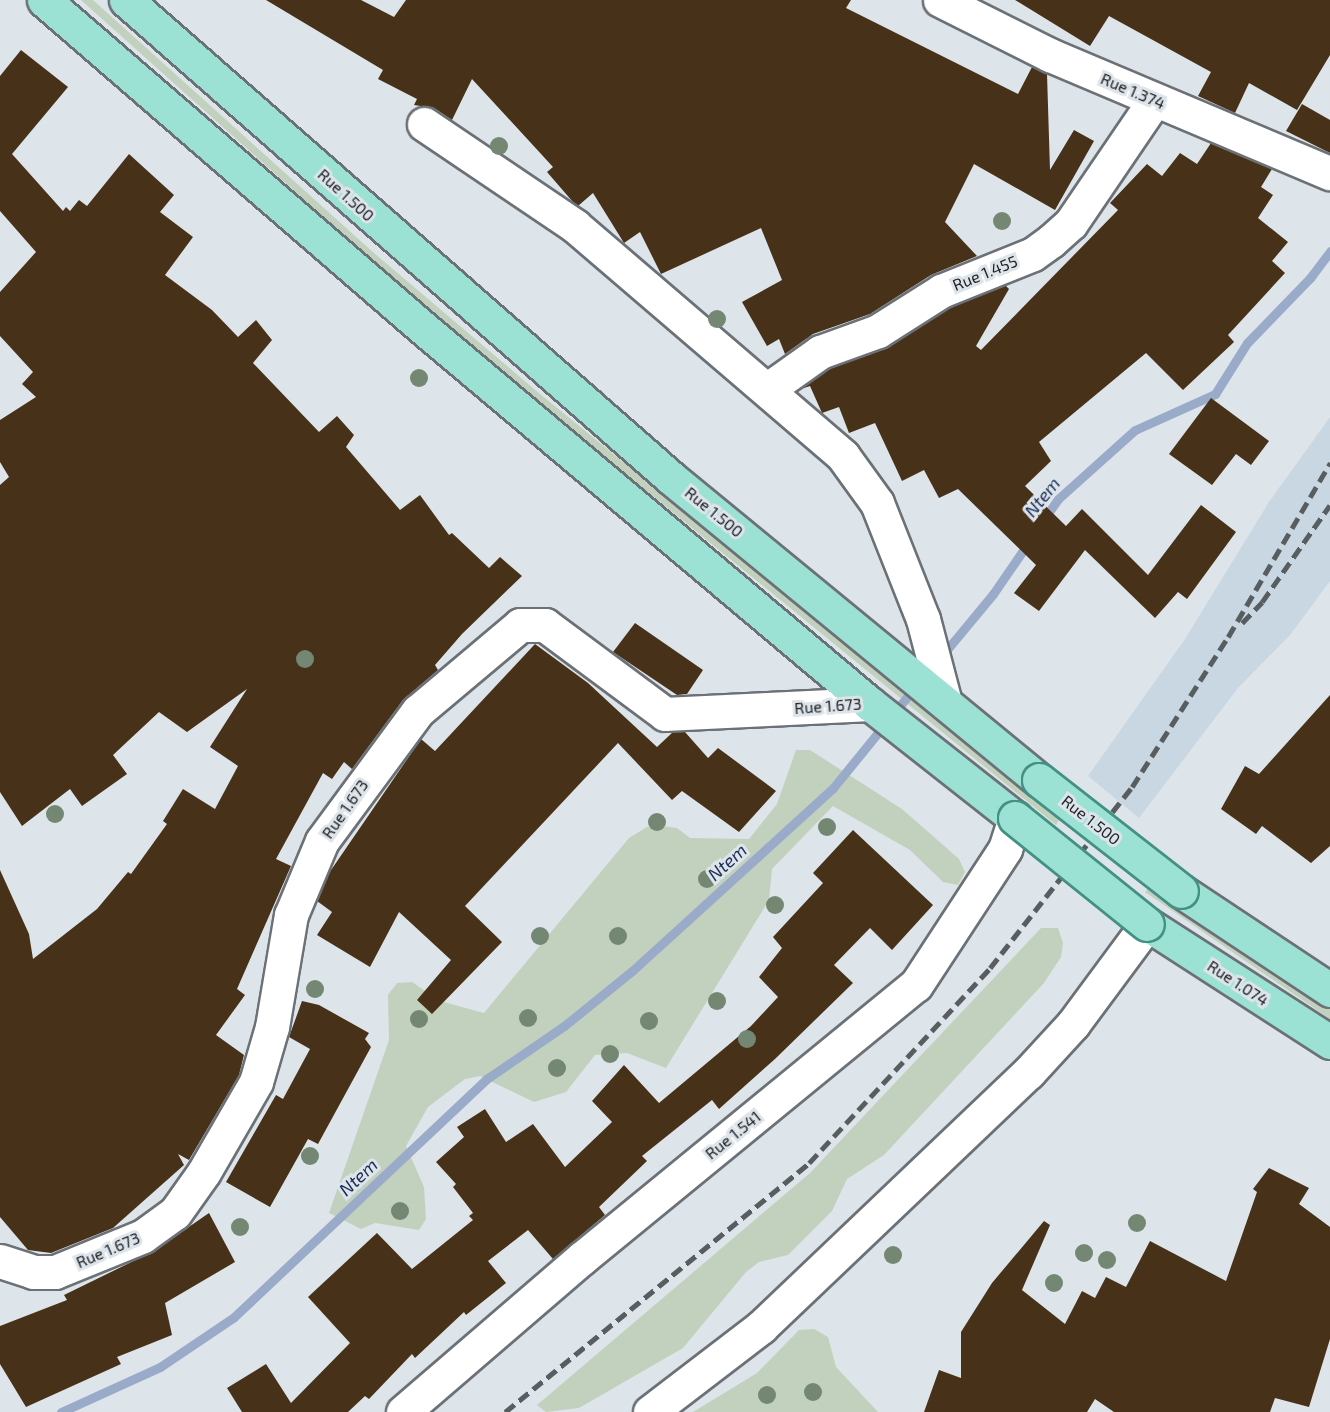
<!DOCTYPE html>
<style>
body{margin:0}
#map{position:relative;width:1330px;height:1412px;overflow:hidden;background:#dde4ea;font-family:"Exo 2",sans-serif}
div>[style]{position:absolute}
.built>*{inset:0;background:#c9d7e2}
.green>*{inset:0;background:#c2d1bd}
.stream>*{height:9px;margin:-4.5px;padding:0 4.5px;transform-origin:4.5px;border-radius:4.5px;background:#9aabca}
.building>*{inset:0;background:#483119}
.roads{filter:drop-shadow(2px 0 #6b7176) drop-shadow(-2px 0 #6b7176) drop-shadow(0 2px #6b7176) drop-shadow(0 -2px #6b7176)}
.minor>*{height:33px;margin:-16.5px;padding:0 16.5px;transform-origin:16.5px;border-radius:16.5px;background:#fff}
.major>*{height:33px;margin:-16.5px;padding:0 16.5px;transform-origin:16.5px;border-radius:16.5px;background:#9be2d5}
.rail>*{height:4.5px;margin-top:-2.25px;transform-origin:0;background:repeating-linear-gradient(90deg,#585d60 0 12px,transparent 0 18px)}
.bridges{filter:drop-shadow(2px 0 #439184) drop-shadow(-2px 0 #439184) drop-shadow(0 2px #439184) drop-shadow(0 -2px #439184)}
.major-bridge>*{height:33px;margin:-16.5px;padding:0 16.5px;transform-origin:16.5px;border-radius:16.5px;background:#9be2d5}
.trees>*{width:18px;height:18px;margin:-9px;border-radius:50%;background:#738772}
span{translate:-50% -50%;white-space:nowrap;text-align:center;line-height:1.15;-webkit-text-stroke:6px #dde4ea;paint-order:stroke}
.street-label{font-size:16px;color:#1c1f21}
.water-label{font-size:18px;color:#192d56;font-style:italic}
</style>
<div id="map">
<div class="built">
<i style="clip-path:polygon(1330px 417px,1330px 581px,1290px 635px,1238px 688px,1139px 818px,1088px 776px,1185px 639px,1269px 502px)"></i>
</div>
<div class="green">
<i style="clip-path:polygon(81px 0,93px 0,374px 253px,540px 394px,1060px 818px,1056px 825px,453px 333px)"></i>
<i style="clip-path:polygon(796px 750px,810px 750px,902px 809px,959px 859px,965px 872px,958px 885px,943px 882px,910px 850px,833px 806px,772px 869px,769px 900px,666px 1068px,627px 1053px,595px 1055px,566px 1092px,534px 1102px,480px 1076px,465px 1079px,428px 1107px,406px 1146px,424px 1187px,426px 1219px,419px 1230px,375px 1223px,361px 1229px,329px 1213px,389px 1040px,388px 995px,397px 983px,412px 982px,440px 1001px,484px 1013px,629px 838px,647px 827px,662px 826px,677px 828px,690px 838px,749px 839px,777px 804px)"></i>
<i style="clip-path:polygon(1152px 884px,1330px 1008px,1330px 1019px,1145px 892px)"></i>
<i style="clip-path:polygon(1041px 928px,1058px 928px,1063px 943px,1061px 957px,1044px 983px,884px 1155px,847px 1179px,832px 1211px,788px 1255px,759px 1262px,746px 1272px,683px 1348px,579px 1408px,546px 1412px,537px 1405px,810px 1173px)"></i>
<i style="clip-path:polygon(814px 1329px,828px 1337px,836px 1367px,878px 1412px,693px 1412px,757px 1373px,799px 1330px)"></i>
</div>
<div class="stream">
<i style="left:1044px;top:519px;width:24px;rotate:-55deg"></i>
<i style="left:1058px;top:499px;width:103px;rotate:-41.9deg"></i>
<i style="left:1135px;top:430px;width:88px;rotate:-24.2deg"></i>
<i style="left:1215px;top:394px;width:60px;rotate:-57.9deg"></i>
<i style="left:1247px;top:343px;width:91px;rotate:-45.9deg"></i>
<i style="left:1310px;top:278px;width:34px;rotate:-53deg"></i>
<i style="left:940px;top:658px;width:83px;rotate:-50.4deg"></i>
<i style="left:993px;top:594px;width:62px;rotate:-55.5deg"></i>
<i style="left:61px;top:1412px;width:109px;rotate:-24.4deg"></i>
<i style="left:160px;top:1367px;width:89px;rotate:-34deg"></i>
<i style="left:234px;top:1317px;width:349px;rotate:-43.3deg"></i>
<i style="left:488px;top:1078px;width:92px;rotate:-34.4deg"></i>
<i style="left:564px;top:1026px;width:87px;rotate:-39deg"></i>
<i style="left:632px;top:971px;width:272px;rotate:-42.3deg"></i>
<i style="left:833px;top:788px;width:130px;rotate:-50.9deg"></i>
</div>
<div class="building">
<i style="clip-path:polygon(266px 0,361px 0,394px 17px,406px 0,851px 0,846px 8px,1018px 94px,1032px 67px,1047px 74px,1050px 170px,1074px 130px,1094px 141px,1055px 210px,974px 164px,945px 222px,977px 256px,931px 275px,870px 314px,813px 334px,785px 354px,779px 339px,767px 346px,742px 302px,782px 280px,761px 228px,661px 274px,640px 232px,624px 243px,593px 193px,578px 206px,573px 202px,547px 172px,553px 167px,472px 79px,452px 120px,434px 108px,414px 105px,417px 99px,378px 79px,383px 70px)"></i>
<i style="clip-path:polygon(1015px 0,1330px 0,1330px 55px,1297px 110px,1249px 83px,1235px 113px,1198px 96px,1211px 72px,1109px 16px,1090px 46px)"></i>
<i style="clip-path:polygon(21px 50px,68px 87px,12px 154px,63px 211px,66px 207px,70px 211px,79px 200px,87px 206px,129px 154px,174px 195px,160px 212px,193px 237px,165px 275px,212px 310px,238px 337px,256px 320px,272px 340px,253px 363px,319px 432px,337px 416px,354px 435px,346px 447px,400px 510px,420px 495px,449px 535px,452px 533px,489px 568px,500px 557px,522px 576px,462px 634px,435px 665px,438px 670px,403px 700px,352px 769px,344px 762px,332px 779px,323px 773px,276px 859px,291px 866px,237px 989px,245px 995px,216px 1035px,244px 1055px,239px 1075px,189px 1160px,178px 1154px,184px 1165px,113px 1228px,51px 1253px,28px 1250px,0 1217px,0 870px,29px 934px,33px 959px,97px 909px,128px 872px,131px 874px,167px 824px,163px 821px,183px 789px,215px 809px,238px 766px,210px 747px,247px 689px,187px 732px,159px 712px,113px 755px,127px 774px,82px 806px,70px 789px,22px 826px,0 792px,0 485px,9px 477px,0 462px,0 420px,36px 397px,22px 384px,33px 372px,0 336px,0 292px,36px 252px,0 211px,0 76px)"></i>
<i style="clip-path:polygon(1302px 104px,1330px 120px,1330px 153px,1286px 131px)"></i>
<i style="clip-path:polygon(1211px 143px,1272px 169px,1261px 187px,1273px 195px,1258px 218px,1288px 242px,1272px 261px,1285px 273px,1228px 335px,1234px 342px,1183px 390px,1146px 353px,1039px 442px,1051px 461px,1025px 486px,1066px 526px,1082px 509px,1148px 575px,1201px 505px,1236px 532px,1187px 599px,1178px 592px,1155px 618px,1085px 550px,1039px 611px,1014px 593px,1036px 565px,958px 489px,939px 498px,924px 470px,902px 481px,875px 423px,849px 433px,839px 407px,822px 413px,810px 386px,801px 389px,829px 369px,885px 349px,950px 308px,1005px 285px,1009px 289px,976px 346px,981px 350px,1118px 210px,1110px 203px,1147px 164px,1162px 176px,1180px 153px,1197px 164px)"></i>
<i style="clip-path:polygon(1211px 398px,1269px 441px,1251px 465px,1236px 454px,1212px 485px,1169px 454px)"></i>
<i style="clip-path:polygon(635px 623px,703px 670px,687px 694px,677px 695px,613px 652px)"></i>
<i style="clip-path:polygon(535px 644px,588px 683px,657px 747px,673px 732px,685px 732px,708px 758px,718px 748px,776px 791px,739px 832px,682px 791px,672px 800px,618px 743px,465px 906px,502px 942px,432px 1014px,417px 1000px,451px 960px,399px 912px,370px 967px,317px 935px,332px 912px,317px 901px,329px 873px,421px 739px,435px 751px)"></i>
<i style="clip-path:polygon(1330px 695px,1330px 846px,1311px 863px,1262px 826px,1256px 834px,1221px 809px,1245px 766px,1259px 774px)"></i>
<i style="clip-path:polygon(853px 830px,933px 905px,892px 950px,870px 928px,834px 965px,853px 983px,775px 1059px,719px 1109px,712px 1100px,642px 1156px,647px 1161px,599px 1207px,605px 1215px,553px 1259px,528px 1230px,488px 1261px,506px 1283px,466px 1315px,464px 1312px,415px 1358px,412px 1354px,369px 1399px,365px 1396px,348px 1412px,242px 1412px,227px 1388px,266px 1364px,291px 1403px,350px 1343px,308px 1297px,377px 1233px,412px 1269px,473px 1220px,469px 1216px,473px 1213px,453px 1187px,456px 1184px,436px 1162px,464px 1137px,457px 1127px,485px 1109px,506px 1142px,533px 1124px,565px 1167px,612px 1122px,592px 1101px,624px 1065px,659px 1103px,751px 1026px,778px 997px,759px 977px,782px 948px,773px 937px,823px 883px,813px 873px)"></i>
<i style="clip-path:polygon(302px 1001px,319px 1005px,369px 1033px,365px 1039px,371px 1047px,318px 1144px,308px 1139px,270px 1207px,226px 1182px,276px 1095px,283px 1099px,310px 1049px,289px 1037px)"></i>
<i style="clip-path:polygon(1269px 1168px,1309px 1188px,1299px 1204px,1330px 1227px,1330px 1339px,1309px 1407px,1275px 1398px,1270px 1412px,1114px 1412px,1095px 1399px,1087px 1412px,924px 1412px,939px 1370px,961px 1378px,961px 1332px,992px 1283px,1044px 1221px,1050px 1225px,1022px 1290px,1065px 1324px,1082px 1291px,1095px 1298px,1106px 1277px,1126px 1287px,1150px 1241px,1226px 1281px,1257px 1192px,1253px 1189px)"></i>
<i style="clip-path:polygon(209px 1213px,235px 1262px,165px 1303px,172px 1335px,117px 1357px,121px 1364px,26px 1407px,0 1364px,0 1326px,67px 1300px,64px 1295px,154px 1251px)"></i>
</div>
<div class="roads">
<div class="minor">
<i style="left:940px;top:0;width:123px;rotate:26.6deg"></i>
<i style="left:1050px;top:55px;width:304px;rotate:22.9deg"></i>
<i style="left:424px;top:124px;width:182px;rotate:34deg"></i>
<i style="left:575px;top:226px;width:353px;rotate:40.6deg"></i>
<i style="left:843px;top:456px;width:58px;rotate:54.1deg"></i>
<i style="left:877px;top:503px;width:125px;rotate:68.4deg"></i>
<i style="left:923px;top:619px;width:83px;rotate:75.3deg"></i>
<i style="left:768px;top:389px;width:64px;rotate:-35.4deg"></i>
<i style="left:820px;top:352px;width:62px;rotate:-19.9deg"></i>
<i style="left:878px;top:331px;width:75px;rotate:-32.4deg"></i>
<i style="left:941px;top:291px;width:99px;rotate:-21.9deg"></i>
<i style="left:1033px;top:254px;width:22px;rotate:-36deg"></i>
<i style="left:1051px;top:241px;width:27px;rotate:-42deg"></i>
<i style="left:1071px;top:223px;width:148px;rotate:-55.8deg"></i>
<i style="left:0;top:1261px;width:35px;rotate:18deg"></i>
<i style="left:33px;top:1272px;width:22px"></i>
<i style="left:55px;top:1272px;width:95px;rotate:-22.2deg"></i>
<i style="left:143px;top:1236px;width:39px;rotate:-36deg"></i>
<i style="left:175px;top:1213px;width:50px;rotate:-54.7deg"></i>
<i style="left:204px;top:1172px;width:104px;rotate:-60deg"></i>
<i style="left:256px;top:1082px;width:57px;rotate:-73.8deg"></i>
<i style="left:272px;top:1027px;width:114px;rotate:-80.4deg"></i>
<i style="left:291px;top:915px;width:80px;rotate:-67.3deg"></i>
<i style="left:322px;top:841px;width:162px;rotate:-53.6deg"></i>
<i style="left:418px;top:711px;width:133px;rotate:-40.1deg"></i>
<i style="left:520px;top:625px;width:25px"></i>
<i style="left:545px;top:625px;width:149px;rotate:36.6deg"></i>
<i style="left:665px;top:714px;width:205px;rotate:-2.8deg"></i>
<i style="left:403px;top:1412px;width:236px;rotate:-40.7deg"></i>
<i style="left:582px;top:1258px;width:431px;rotate:-39.3deg"></i>
<i style="left:916px;top:985px;width:163px;rotate:-56.8deg"></i>
<i style="left:1005px;top:849px;width:33px;rotate:-72deg"></i>
<i style="left:650px;top:1412px;width:140px;rotate:-37.4deg"></i>
<i style="left:761px;top:1327px;width:369px;rotate:-43.6deg"></i>
<i style="left:1028px;top:1073px;width:67px;rotate:-47.4deg"></i>
<i style="left:1073px;top:1024px;width:124px;rotate:-53.5deg"></i>
</div>
<div class="major">
<i style="left:44px;top:0;width:501px;rotate:40.87deg"></i>
<i style="left:423px;top:328px;width:584px;rotate:40.07deg"></i>
<i style="left:870px;top:704px;width:184px;rotate:38.2deg"></i>
<i style="left:126px;top:0;width:725px;rotate:41.25deg"></i>
<i style="left:671px;top:478px;width:476px;rotate:39.4deg"></i>
<i style="left:1181px;top:891px;width:179px;rotate:33.6deg"></i>
<i style="left:1147px;top:924px;width:218px;rotate:32.8deg"></i>
</div>
</div>
<div class="rail">
<i style="left:1242px;top:623px;width:29px;rotate:-46deg"></i>
<i style="left:1262px;top:602px;width:118px;rotate:-55deg"></i>
<i style="left:505px;top:1412px;width:393px;rotate:-39.3deg"></i>
<i style="left:809px;top:1163px;width:266px;rotate:-47.1deg"></i>
<i style="left:990px;top:968px;width:230px;rotate:-51.9deg"></i>
<i style="left:1132px;top:787px;width:178px;rotate:-57.4deg"></i>
<i style="left:1228px;top:637px;width:202px;rotate:-59.6deg"></i>
</div>
<div class="bridges">
<div class="major-bridge">
<i style="left:1039px;top:780px;width:180px;rotate:38deg"></i>
<i style="left:1015px;top:818px;width:169px;rotate:38.8deg"></i>
</div>
</div>
<div class="trees">
<i style="left:499px;top:146px"></i>
<i style="left:1002px;top:221px"></i>
<i style="left:717px;top:319px"></i>
<i style="left:419px;top:378px"></i>
<i style="left:305px;top:659px"></i>
<i style="left:55px;top:814px"></i>
<i style="left:657px;top:822px"></i>
<i style="left:827px;top:827px"></i>
<i style="left:707px;top:879px"></i>
<i style="left:775px;top:905px"></i>
<i style="left:540px;top:936px"></i>
<i style="left:618px;top:936px"></i>
<i style="left:315px;top:989px"></i>
<i style="left:717px;top:1001px"></i>
<i style="left:528px;top:1018px"></i>
<i style="left:419px;top:1019px"></i>
<i style="left:649px;top:1021px"></i>
<i style="left:747px;top:1039px"></i>
<i style="left:610px;top:1054px"></i>
<i style="left:557px;top:1068px"></i>
<i style="left:310px;top:1156px"></i>
<i style="left:400px;top:1211px"></i>
<i style="left:1137px;top:1223px"></i>
<i style="left:240px;top:1227px"></i>
<i style="left:1084px;top:1253px"></i>
<i style="left:893px;top:1255px"></i>
<i style="left:1107px;top:1260px"></i>
<i style="left:1054px;top:1283px"></i>
<i style="left:813px;top:1392px"></i>
<i style="left:767px;top:1395px"></i>
</div>
<div class="street-label">
<span style="left:1133px;top:91px;rotate:23deg">Rue 1.374</span>
<span style="left:346px;top:195px;rotate:42deg">Rue 1.500</span>
<span style="left:985px;top:273px;rotate:-22deg">Rue 1.455</span>
<span style="left:714px;top:512px;rotate:39deg">Rue 1.500</span>
<span style="left:828px;top:706px;rotate:-4deg">Rue 1.673</span>
<span style="left:345px;top:809px;rotate:-55deg">Rue 1.673</span>
<span style="left:1091px;top:820px;rotate:38deg">Rue 1.500</span>
<span style="left:1238px;top:983px;rotate:33deg">Rue 1.074</span>
<span style="left:733px;top:1135px;rotate:-39deg">Rue 1.541</span>
<span style="left:108px;top:1250px;rotate:-23deg">Rue 1.673</span>
</div>
<div class="water-label">
<span style="left:1042px;top:497px;rotate:-51deg">Ntem</span>
<span style="left:727px;top:862px;rotate:-42deg">Ntem</span>
<span style="left:358px;top:1177px;rotate:-43deg">Ntem</span>
</div>
</div>
